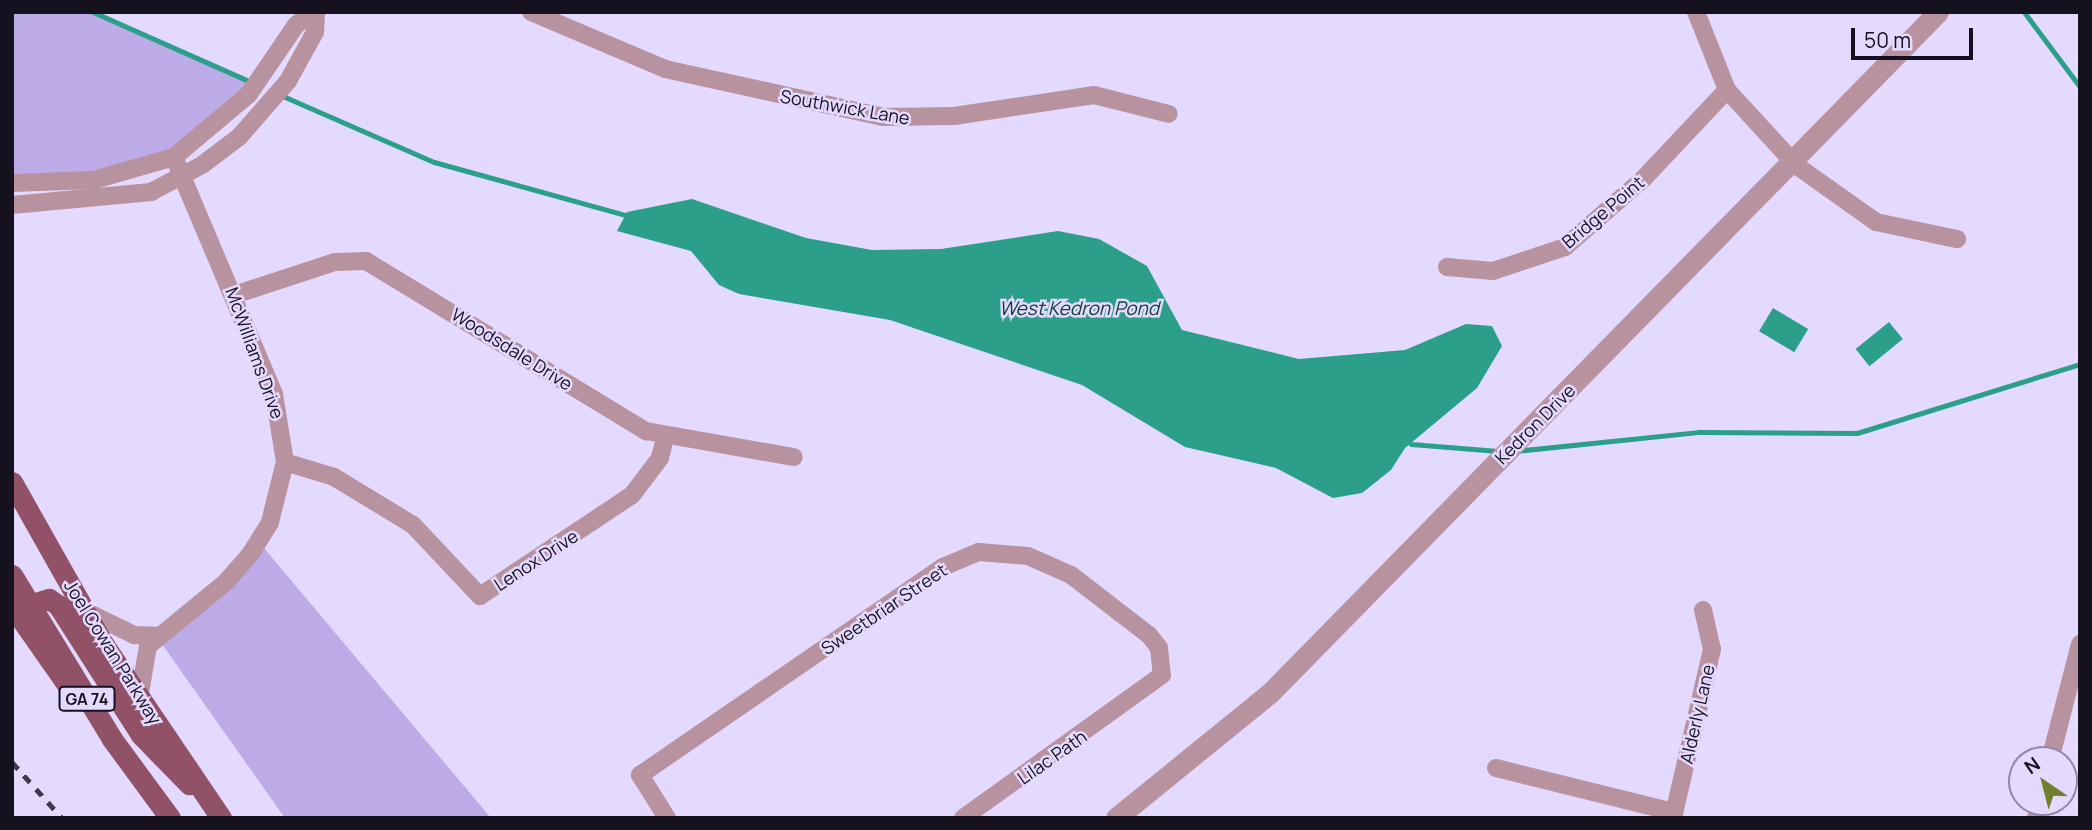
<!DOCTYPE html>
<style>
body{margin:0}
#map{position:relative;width:2092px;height:830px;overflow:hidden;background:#e4d9ff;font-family:Manrope,sans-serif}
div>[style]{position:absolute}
.green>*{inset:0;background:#bdabe8}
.water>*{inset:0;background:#2c9f8a;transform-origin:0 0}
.stream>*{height:5px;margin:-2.5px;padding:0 2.5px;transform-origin:2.5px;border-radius:2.5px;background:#2c9f8a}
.minor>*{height:18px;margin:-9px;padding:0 9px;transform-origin:9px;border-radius:9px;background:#b8939f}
.tertiary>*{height:21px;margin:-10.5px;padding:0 10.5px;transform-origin:10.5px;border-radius:10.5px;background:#b8939f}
.primary>*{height:21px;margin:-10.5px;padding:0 10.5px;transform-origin:10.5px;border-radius:10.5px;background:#915268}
.rail>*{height:5px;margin-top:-2.5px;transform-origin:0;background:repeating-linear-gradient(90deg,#3f394b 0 9px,transparent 0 18px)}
span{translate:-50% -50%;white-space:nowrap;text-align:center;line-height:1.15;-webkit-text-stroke:5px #e4d9ff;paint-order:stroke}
.shield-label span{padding:2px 5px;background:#e4d9ff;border:2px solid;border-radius:5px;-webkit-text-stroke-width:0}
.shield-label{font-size:16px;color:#15111e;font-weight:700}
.street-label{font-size:18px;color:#15111e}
.water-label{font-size:19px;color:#104037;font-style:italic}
.frame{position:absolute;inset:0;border:14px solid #15111e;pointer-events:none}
.north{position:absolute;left:2008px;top:746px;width:70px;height:70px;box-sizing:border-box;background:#e4d9ff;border:2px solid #9189a5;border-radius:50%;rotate:325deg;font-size:19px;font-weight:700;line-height:28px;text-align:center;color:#15111e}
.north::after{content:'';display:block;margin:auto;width:24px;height:32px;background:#727f2d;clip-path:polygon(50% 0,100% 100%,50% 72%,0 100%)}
.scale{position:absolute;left:1851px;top:28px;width:122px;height:32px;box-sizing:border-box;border:4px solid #15111e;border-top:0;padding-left:9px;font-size:21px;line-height:24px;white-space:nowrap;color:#15111e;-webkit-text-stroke:5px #e4d9ff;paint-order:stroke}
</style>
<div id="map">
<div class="green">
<i style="clip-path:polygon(12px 12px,96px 12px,258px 83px,193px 146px,94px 180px,12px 186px)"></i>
<i style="clip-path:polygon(263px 547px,491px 818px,285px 818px,159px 640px)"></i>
</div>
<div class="water">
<i style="clip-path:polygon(692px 199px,806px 238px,872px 250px,941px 249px,1058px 231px,1099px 239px,1147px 266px,1182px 330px,1299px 359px,1405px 350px,1466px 324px,1492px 326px,1502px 346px,1477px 388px,1405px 448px,1391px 470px,1362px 493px,1333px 498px,1276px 468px,1185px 447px,1082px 385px,890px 320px,739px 294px,719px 285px,691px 251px,617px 231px,627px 212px)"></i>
<i style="left:1773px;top:308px;width:41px;height:27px;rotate:31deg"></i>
<i style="left:1889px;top:322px;width:22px;height:43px;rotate:51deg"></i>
</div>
<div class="stream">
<i style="left:93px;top:12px;width:173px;rotate:23.9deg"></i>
<i style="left:2024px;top:12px;width:94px;rotate:53.3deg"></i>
<i style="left:285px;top:97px;width:163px;rotate:23.6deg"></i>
<i style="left:434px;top:162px;width:198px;rotate:15.5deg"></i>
<i style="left:1411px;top:444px;width:87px;rotate:4.6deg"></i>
<i style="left:1515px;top:451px;width:186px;rotate:-5.9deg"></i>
<i style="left:1700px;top:432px;width:157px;rotate:0.4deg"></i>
<i style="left:1857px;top:433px;width:233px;rotate:-17.2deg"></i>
</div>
<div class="minor">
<i style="left:531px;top:12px;width:146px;rotate:23deg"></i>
<i style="left:665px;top:69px;width:223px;rotate:12.4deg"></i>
<i style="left:883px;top:117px;width:71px;rotate:-0.8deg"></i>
<i style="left:954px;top:116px;width:142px;rotate:-8.5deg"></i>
<i style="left:1094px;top:95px;width:77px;rotate:14.2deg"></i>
<i style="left:1696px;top:12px;width:84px;rotate:68.3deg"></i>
<i style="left:1727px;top:90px;width:103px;rotate:47.4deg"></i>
<i style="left:1797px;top:166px;width:97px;rotate:35.3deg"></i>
<i style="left:1876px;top:222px;width:83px;rotate:11.9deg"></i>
<i style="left:12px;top:183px;width:82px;rotate:-2.1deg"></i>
<i style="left:94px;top:180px;width:83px;rotate:-16deg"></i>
<i style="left:174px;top:157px;width:98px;rotate:-40deg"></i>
<i style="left:249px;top:94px;width:83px;rotate:-55.7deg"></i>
<i style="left:296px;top:25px;width:21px;rotate:-37deg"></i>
<i style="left:12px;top:205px;width:140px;rotate:-5.3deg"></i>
<i style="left:151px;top:192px;width:58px;rotate:-27.9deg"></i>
<i style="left:202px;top:165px;width:46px;rotate:-37.1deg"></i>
<i style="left:239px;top:137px;width:74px;rotate:-48.8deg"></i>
<i style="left:288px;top:81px;width:56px;rotate:-61.1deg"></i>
<i style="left:315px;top:32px;width:20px;rotate:-87deg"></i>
<i style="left:1447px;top:267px;width:46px;rotate:5deg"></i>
<i style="left:1493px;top:271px;width:76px;rotate:-18.4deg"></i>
<i style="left:1565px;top:247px;width:105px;rotate:-41.1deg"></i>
<i style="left:1644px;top:178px;width:121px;rotate:-46.7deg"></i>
<i style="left:234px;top:295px;width:106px;rotate:-18.1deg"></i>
<i style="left:335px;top:262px;width:31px;rotate:-2deg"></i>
<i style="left:366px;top:261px;width:328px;rotate:31.3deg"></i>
<i style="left:646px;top:431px;width:150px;rotate:10deg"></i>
<i style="left:285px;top:462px;width:51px;rotate:17deg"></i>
<i style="left:334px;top:477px;width:92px;rotate:31.3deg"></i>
<i style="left:413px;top:525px;width:98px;rotate:46.7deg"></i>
<i style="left:480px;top:596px;width:182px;rotate:-33.6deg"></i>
<i style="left:632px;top:495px;width:46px;rotate:-52.9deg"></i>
<i style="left:660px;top:458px;width:21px;rotate:-76deg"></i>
<i style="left:85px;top:611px;width:55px;rotate:26.1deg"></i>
<i style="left:134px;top:635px;width:23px;rotate:2deg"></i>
<i style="left:139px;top:699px;width:54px;rotate:-80.4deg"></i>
<i style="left:148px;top:646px;width:101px;rotate:-39.4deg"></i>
<i style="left:226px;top:582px;width:38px;rotate:-49deg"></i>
<i style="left:251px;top:553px;width:36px;rotate:-58deg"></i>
<i style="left:270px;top:522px;width:62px;rotate:-76deg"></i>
<i style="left:285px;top:462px;width:69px;rotate:-99.2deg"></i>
<i style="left:274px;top:394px;width:257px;rotate:-112.9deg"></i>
<i style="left:2050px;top:760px;width:120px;rotate:-75.5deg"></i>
<i style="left:1496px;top:768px;width:183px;rotate:13.9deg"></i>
<i style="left:667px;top:818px;width:51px;rotate:-122.1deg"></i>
<i style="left:640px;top:775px;width:368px;rotate:-34.5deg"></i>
<i style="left:943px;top:567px;width:39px;rotate:-23deg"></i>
<i style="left:979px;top:552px;width:49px;rotate:4.7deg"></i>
<i style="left:1028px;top:556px;width:47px;rotate:23.8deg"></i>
<i style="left:1071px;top:575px;width:98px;rotate:37.6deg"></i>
<i style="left:1149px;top:635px;width:16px;rotate:52deg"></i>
<i style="left:1159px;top:648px;width:27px;rotate:84deg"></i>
<i style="left:1162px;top:675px;width:245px;rotate:144.3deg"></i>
<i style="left:1673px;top:818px;width:173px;rotate:-77deg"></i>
<i style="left:1712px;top:649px;width:40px;rotate:-103deg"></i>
<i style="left:2036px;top:818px;width:16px;rotate:-76deg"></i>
</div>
<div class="tertiary">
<i style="left:1116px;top:818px;width:198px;rotate:-39.1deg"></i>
<i style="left:1270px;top:693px;width:954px;rotate:-45.55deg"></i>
</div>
<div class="primary">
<i style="left:12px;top:482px;width:187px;rotate:60.6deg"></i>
<i style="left:104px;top:645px;width:209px;rotate:55.9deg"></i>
<i style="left:12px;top:575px;width:192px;rotate:58.6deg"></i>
<i style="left:112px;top:739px;width:98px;rotate:53.7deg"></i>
<i style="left:29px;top:605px;width:21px;rotate:-17deg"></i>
<i style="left:49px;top:599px;width:11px;rotate:34deg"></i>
<i style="left:58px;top:605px;width:154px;rotate:57.4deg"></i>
<i style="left:141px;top:735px;width:69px;rotate:45.6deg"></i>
<i style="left:12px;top:606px;width:113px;rotate:55deg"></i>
</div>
<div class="rail">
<i style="left:12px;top:762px;width:75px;rotate:48.2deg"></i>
</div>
<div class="shield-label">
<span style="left:87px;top:699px">GA 74</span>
</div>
<div class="street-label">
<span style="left:845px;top:107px;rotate:10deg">Southwick Lane</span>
<span style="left:1603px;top:212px;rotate:-40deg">Bridge Point</span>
<span style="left:512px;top:349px;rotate:32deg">Woodsdale Drive</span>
<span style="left:255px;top:353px;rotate:70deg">McWilliams Drive</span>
<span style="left:1535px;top:424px;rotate:-45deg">Kedron Drive</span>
<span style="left:536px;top:560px;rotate:-33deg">Lenox Drive</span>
<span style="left:884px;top:609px;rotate:-34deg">Sweetbriar Street</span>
<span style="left:113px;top:652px;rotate:58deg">Joel Cowan Parkway</span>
<span style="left:1697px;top:714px;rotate:-77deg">Alderly Lane</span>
<span style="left:1052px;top:757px;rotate:-35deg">Lilac Path</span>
</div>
<div class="water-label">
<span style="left:1079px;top:309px">West Kedron Pond</span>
</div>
<div class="frame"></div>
<div class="north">N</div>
<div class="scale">50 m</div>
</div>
